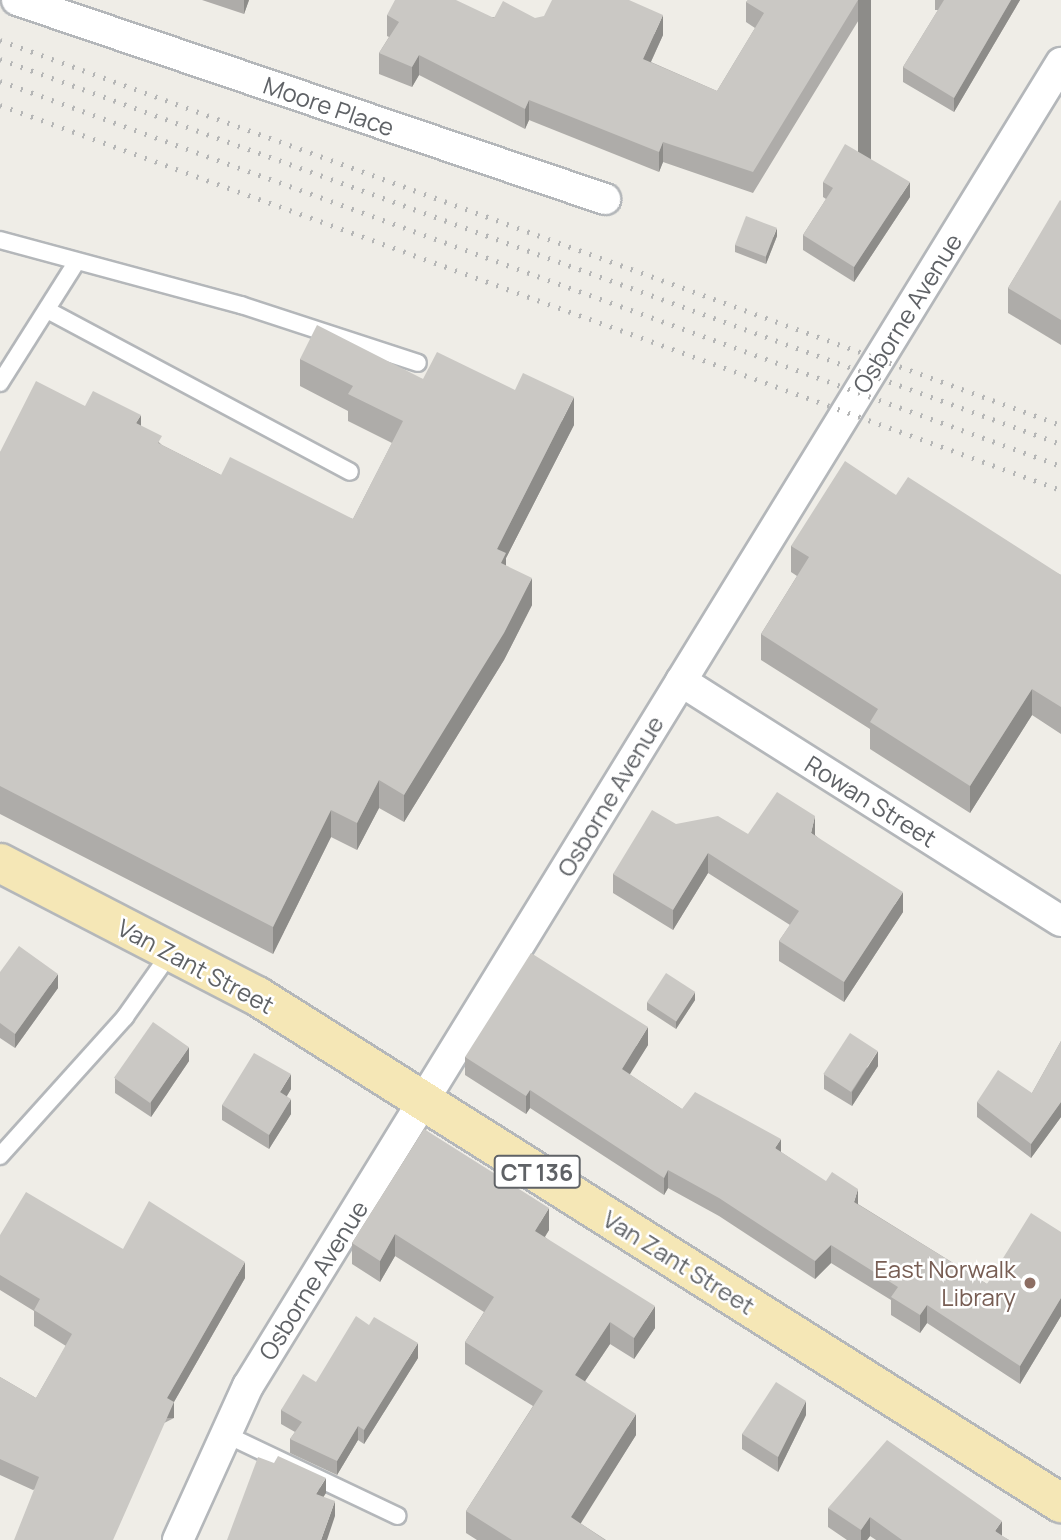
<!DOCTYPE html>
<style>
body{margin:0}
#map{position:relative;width:1061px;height:1540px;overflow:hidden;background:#efede7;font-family:Manrope,sans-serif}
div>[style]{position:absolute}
.roads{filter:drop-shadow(2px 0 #b4b7ba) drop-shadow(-2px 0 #b4b7ba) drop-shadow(0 2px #b4b7ba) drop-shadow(0 -2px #b4b7ba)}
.lane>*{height:16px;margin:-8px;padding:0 8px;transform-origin:8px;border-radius:8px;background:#fff}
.street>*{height:30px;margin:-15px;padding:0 15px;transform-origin:15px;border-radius:15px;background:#fff}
.primary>*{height:38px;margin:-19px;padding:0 19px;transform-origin:19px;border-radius:19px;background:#f5e7b6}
.rail>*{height:5px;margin-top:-2.5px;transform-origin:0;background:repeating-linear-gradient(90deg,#b5b6b6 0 2px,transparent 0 11px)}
.wall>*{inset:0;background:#aeaca9}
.shaded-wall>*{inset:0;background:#8d8c89;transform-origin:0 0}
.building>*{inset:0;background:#cac8c4;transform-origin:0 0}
.dots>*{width:19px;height:19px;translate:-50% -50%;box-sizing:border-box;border:4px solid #fff;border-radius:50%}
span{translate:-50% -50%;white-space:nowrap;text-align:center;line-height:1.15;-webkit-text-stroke:5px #fff;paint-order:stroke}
.shield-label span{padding:2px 5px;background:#fff;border:2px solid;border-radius:5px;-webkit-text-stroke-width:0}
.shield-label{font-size:23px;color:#5f6266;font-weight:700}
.street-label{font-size:24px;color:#5f6266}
.education-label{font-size:24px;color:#785e54}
.right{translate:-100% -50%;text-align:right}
</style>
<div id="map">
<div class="roads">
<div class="lane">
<i style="left:0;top:240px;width:250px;rotate:15.1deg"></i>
<i style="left:241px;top:305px;width:186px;rotate:18.1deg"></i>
<i style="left:49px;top:311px;width:341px;rotate:28.1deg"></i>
<i style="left:0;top:383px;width:142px;rotate:-57.7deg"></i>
<i style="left:0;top:1156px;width:187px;rotate:-48deg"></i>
<i style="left:125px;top:1017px;width:80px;rotate:-54.7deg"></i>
<i style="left:225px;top:1434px;width:191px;rotate:25.4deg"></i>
</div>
<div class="street">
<i style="left:17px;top:0;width:621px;rotate:18.7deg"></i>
<i style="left:681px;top:681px;width:449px;rotate:32.3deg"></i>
<i style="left:178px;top:1540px;width:169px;rotate:-65.6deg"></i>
<i style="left:248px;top:1386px;width:1553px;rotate:-58.43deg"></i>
</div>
<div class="primary">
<i style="left:0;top:863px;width:289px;rotate:27.4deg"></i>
<i style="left:257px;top:996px;width:951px;rotate:32.24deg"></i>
</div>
</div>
<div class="rail">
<i style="left:0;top:40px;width:1129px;rotate:19.94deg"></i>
<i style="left:0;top:59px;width:1129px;rotate:19.94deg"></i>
<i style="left:0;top:81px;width:1129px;rotate:19.94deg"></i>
<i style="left:0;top:105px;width:1129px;rotate:19.94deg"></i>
</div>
<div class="wall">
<i style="clip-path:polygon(202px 0,249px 0,244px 14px)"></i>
<i style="clip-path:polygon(748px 0,871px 0,753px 193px,663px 162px,659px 172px,529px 120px,525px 129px,419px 75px,412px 87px,379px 74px,379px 53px,389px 37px,387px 36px,387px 15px,535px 18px,663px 35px,651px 62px,717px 91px,755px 28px,746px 22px,746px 2px)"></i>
<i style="clip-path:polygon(935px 0,1020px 0,954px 112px,903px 82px,903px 67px,938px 10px,935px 10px)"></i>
<i style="clip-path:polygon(823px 182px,910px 197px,854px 282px,803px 250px,803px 235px,826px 199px,823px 197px)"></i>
<i style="clip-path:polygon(1061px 201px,1061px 345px,1008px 313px,1008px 288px)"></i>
<i style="clip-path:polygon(777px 236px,766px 264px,735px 252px,735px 245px)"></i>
<i style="clip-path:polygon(300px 359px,423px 379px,574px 425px,506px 558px,506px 566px,532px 605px,504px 660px,404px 822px,379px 808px,357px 850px,331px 837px,273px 954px,0 814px,0 452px,85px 406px,141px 426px,162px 445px,221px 475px,353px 519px,392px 443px,348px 421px,348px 411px,300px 386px)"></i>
<i style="clip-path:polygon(896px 495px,1061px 575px,1061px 734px,1032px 715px,970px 813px,870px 749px,870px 729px,761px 660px,761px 634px,797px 576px,791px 572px,791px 546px)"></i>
<i style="clip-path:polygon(676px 824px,748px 834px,815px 835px,903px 912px,844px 1002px,779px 961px,779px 941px,790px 925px,708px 873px,673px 930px,613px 893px,613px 874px)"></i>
<i style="clip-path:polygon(0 972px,58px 988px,15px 1048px,0 1038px)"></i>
<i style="clip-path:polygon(695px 1000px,676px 1029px,647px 1010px,647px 1002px)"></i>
<i style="clip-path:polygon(1061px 1041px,1061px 1117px,1031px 1158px,977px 1117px,977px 1102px,1032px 1093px)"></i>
<i style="clip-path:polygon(648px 1045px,629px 1074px,682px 1109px,781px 1152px,858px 1204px,987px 1284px,1061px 1232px,1061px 1316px,1020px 1384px,927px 1323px,920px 1333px,891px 1315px,891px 1300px,831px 1263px,815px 1279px,719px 1216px,668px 1188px,664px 1195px,530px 1108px,526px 1114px,465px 1075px,465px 1057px)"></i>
<i style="clip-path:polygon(189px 1061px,151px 1117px,115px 1093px,115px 1078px)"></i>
<i style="clip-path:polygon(878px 1066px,852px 1106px,824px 1089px,824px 1074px)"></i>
<i style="clip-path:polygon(291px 1089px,287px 1096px,291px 1114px,269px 1149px,222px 1120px,222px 1105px)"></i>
<i style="clip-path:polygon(424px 1129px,549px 1230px,545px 1237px,655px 1328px,634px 1359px,610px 1344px,585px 1381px,636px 1435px,580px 1523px,606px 1540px,477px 1540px,466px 1533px,466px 1511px,533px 1406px,465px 1364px,465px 1342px,484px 1312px,395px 1256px,380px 1282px,352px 1264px,352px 1243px)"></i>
<i style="clip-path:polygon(0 1235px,123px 1249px,245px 1278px,174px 1402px,174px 1418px,33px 1490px,0 1475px,0 1377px,36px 1398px,66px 1346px,34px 1326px,34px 1311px,0 1290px)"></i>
<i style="clip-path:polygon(418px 1358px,364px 1444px,358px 1440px,337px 1475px,290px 1453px,290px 1439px,295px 1432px,281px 1424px,281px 1410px,316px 1382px)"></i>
<i style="clip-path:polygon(806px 1415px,778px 1472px,742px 1449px,742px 1434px)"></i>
<i style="clip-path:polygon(828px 1508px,1002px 1536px,1009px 1540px,876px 1540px,870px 1536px,867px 1540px,847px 1540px,828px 1527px)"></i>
</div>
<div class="shaded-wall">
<i style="clip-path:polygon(244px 0,249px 0,244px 14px)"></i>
<i style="left:858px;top:0;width:13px;height:202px"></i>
<i style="clip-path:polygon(1011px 0,1020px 0,954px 112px,954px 98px)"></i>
<i style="clip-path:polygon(663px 15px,663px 35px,643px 79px,643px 59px)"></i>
<i style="clip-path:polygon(419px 55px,419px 75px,412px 87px,412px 67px)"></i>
<i style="clip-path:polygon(529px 100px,529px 120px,525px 129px,525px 109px)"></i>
<i style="clip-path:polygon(663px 142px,663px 162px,659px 172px,659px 152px)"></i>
<i style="clip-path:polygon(910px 182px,910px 197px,854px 282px,854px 267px)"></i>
<i style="clip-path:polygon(777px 228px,777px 236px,766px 264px,766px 256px)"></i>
<i style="clip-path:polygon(574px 397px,574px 425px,506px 558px,506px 580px,497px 549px)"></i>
<i style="clip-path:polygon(141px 415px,141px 442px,136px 423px)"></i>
<i style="clip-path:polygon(532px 578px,532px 605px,504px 660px,404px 822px,404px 795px)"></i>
<i style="clip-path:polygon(1032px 689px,1032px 715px,970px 813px,970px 786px)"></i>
<i style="clip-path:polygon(379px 780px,379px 808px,357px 850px,357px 823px)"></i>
<i style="clip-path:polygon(331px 810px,331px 837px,273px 954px,273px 927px)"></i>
<i style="clip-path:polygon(815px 816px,815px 836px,811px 833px)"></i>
<i style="clip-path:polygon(708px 853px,708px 873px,673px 930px,673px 910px)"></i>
<i style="clip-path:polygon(903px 892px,903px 912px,844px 1002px,844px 982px)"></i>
<i style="clip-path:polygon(58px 974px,58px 988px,15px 1048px,15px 1034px)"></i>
<i style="clip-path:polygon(695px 992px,695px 1000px,676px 1029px,676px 1021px)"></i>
<i style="clip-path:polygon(648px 1027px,648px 1045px,622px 1087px,622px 1069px)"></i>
<i style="clip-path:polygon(189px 1047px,189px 1061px,151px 1117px,151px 1102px)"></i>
<i style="clip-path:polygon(878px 1051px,878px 1066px,852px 1106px,852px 1092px)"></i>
<i style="clip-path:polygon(291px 1074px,291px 1089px,280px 1107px,280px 1092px)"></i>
<i style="clip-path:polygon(530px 1090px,530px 1108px,526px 1114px,526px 1096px)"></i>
<i style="clip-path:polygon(291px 1099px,291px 1114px,269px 1149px,269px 1135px)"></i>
<i style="clip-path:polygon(1061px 1102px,1061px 1117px,1031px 1158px,1031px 1144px)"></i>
<i style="clip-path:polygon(781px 1139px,781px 1157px,775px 1148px)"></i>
<i style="clip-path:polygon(668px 1170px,668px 1188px,664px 1195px,664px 1178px)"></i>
<i style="clip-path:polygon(858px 1189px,858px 1207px,854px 1202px)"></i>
<i style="clip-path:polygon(549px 1208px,549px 1230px,535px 1252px,535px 1231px)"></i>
<i style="clip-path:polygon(395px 1234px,395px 1256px,380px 1282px,380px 1261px)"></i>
<i style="clip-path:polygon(831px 1245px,831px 1263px,815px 1279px,815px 1261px)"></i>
<i style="clip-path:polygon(245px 1262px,245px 1278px,167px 1414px,167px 1398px)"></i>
<i style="clip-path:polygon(1061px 1298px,1061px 1316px,1020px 1384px,1020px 1366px)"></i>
<i style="clip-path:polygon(927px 1305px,927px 1323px,920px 1333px,920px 1315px)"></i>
<i style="clip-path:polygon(655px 1306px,655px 1328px,634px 1359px,634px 1338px)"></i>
<i style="clip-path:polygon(610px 1322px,610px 1344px,575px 1396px,575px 1375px)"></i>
<i style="clip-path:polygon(418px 1343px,418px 1358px,364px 1444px,364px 1430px)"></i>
<i style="clip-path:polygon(806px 1401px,806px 1415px,778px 1472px,778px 1457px)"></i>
<i style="left:174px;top:1402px;width:16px;height:151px;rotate:90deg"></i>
<i style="clip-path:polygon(636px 1414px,636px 1435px,571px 1539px,571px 1517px)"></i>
<i style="clip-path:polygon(358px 1426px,358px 1440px,337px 1475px,337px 1461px)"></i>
<i style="clip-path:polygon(326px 1478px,326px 1493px,316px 1509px,316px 1494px)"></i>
<i style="clip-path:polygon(335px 1501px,335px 1516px,327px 1540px,321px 1540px)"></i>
<i style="clip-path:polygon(870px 1517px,870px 1536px,867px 1540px,861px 1540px,861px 1530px)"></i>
<i style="clip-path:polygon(1002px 1521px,1002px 1540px,995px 1531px)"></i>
</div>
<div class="building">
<i style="clip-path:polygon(395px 0,456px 0,494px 18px,503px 1px,535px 18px,544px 16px,552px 0,629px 0,663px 15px,643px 59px,717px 91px,764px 13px,746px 2px,748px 0,858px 0,753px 172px,663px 142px,659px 152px,529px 100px,525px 109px,419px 55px,412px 67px,379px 53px,399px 22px,387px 15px)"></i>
<i style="clip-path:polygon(944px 0,1011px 0,954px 98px,903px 67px)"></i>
<i style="clip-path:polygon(845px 144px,910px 182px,854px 267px,803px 235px,833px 188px,823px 182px)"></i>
<i style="clip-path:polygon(1060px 200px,1061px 201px,1061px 320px,1008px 288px)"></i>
<i style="left:746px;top:216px;width:33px;height:31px;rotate:21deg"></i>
<i style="clip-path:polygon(317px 325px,423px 379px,437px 352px,515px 390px,523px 373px,574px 397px,497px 549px,506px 553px,501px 563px,532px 578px,504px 633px,404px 795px,379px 780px,357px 823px,331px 810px,273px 927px,0 786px,0 452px,36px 381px,85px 406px,93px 391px,141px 415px,136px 423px,162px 436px,158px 443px,221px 475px,230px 457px,353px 519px,403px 421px,348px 394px,353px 386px,300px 359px)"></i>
<i style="clip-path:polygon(845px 461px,896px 495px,908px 477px,1061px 575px,1061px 707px,1032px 689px,970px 786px,870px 722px,878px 709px,761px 634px,809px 557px,791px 546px)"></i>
<i style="clip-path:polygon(777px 792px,815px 816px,811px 833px,903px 892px,844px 982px,779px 941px,799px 911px,708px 853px,673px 910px,613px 874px,652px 810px,676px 824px,718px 816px,748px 834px)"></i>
<i style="clip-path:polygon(19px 946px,58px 974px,15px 1034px,0 1023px,0 972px)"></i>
<i style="clip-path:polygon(531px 953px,648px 1027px,622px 1069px,682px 1109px,695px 1092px,781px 1139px,775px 1148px,826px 1181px,832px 1172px,858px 1189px,854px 1202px,987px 1284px,1031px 1213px,1061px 1232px,1061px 1298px,1020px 1366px,927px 1305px,920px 1315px,891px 1297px,898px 1287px,831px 1245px,815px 1261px,719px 1198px,668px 1170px,664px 1178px,530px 1090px,526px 1096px,465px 1057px)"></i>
<i style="left:666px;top:973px;width:35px;height:35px;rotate:33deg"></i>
<i style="left:153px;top:1022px;width:44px;height:68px;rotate:35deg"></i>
<i style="left:850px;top:1033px;width:33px;height:49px;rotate:33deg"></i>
<i style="clip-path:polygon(1061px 1041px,1061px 1102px,1031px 1144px,977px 1102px,998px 1070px,1032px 1093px)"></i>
<i style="clip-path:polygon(254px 1053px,291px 1074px,280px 1092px,291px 1099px,269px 1135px,222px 1105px)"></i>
<i style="clip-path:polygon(424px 1129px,549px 1208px,535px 1231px,655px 1306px,634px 1338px,610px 1322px,575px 1375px,636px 1414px,571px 1517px,605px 1540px,512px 1540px,466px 1511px,543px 1391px,465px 1342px,494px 1297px,395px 1234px,380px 1261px,352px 1243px)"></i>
<i style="clip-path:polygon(26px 1192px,123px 1249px,149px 1201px,245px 1262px,167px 1398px,174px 1402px,113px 1540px,14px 1540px,39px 1477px,0 1459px,0 1377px,36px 1398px,72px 1334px,34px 1310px,40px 1299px,0 1275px,0 1235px)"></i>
<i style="clip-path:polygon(356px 1316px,369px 1325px,374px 1317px,418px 1343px,364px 1430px,358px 1426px,337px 1461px,290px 1439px,302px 1422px,281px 1410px,303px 1374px,316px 1382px)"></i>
<i style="clip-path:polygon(776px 1382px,806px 1401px,778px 1457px,742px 1434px)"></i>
<i style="clip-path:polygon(887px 1440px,1002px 1521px,995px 1531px,1009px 1540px,902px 1540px,870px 1517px,861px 1530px,828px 1508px)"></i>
<i style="clip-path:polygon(278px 1456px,326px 1478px,316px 1494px,335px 1501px,321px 1540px,227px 1540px,258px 1457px,274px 1463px)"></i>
</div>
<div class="dots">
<i style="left:1030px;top:1283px;background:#8d6e63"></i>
</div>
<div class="shield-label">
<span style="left:537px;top:1172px">CT 136</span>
</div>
<div class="street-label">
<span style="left:329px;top:106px;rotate:19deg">Moore Place</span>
<span style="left:907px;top:313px;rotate:-58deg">Osborne Avenue</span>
<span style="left:610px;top:796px;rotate:-59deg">Osborne Avenue</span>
<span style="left:871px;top:801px;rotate:32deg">Rowan Street</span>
<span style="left:196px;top:966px;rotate:28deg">Van Zant Street</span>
<span style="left:679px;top:1262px;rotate:32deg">Van Zant Street</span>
<span style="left:313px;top:1280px;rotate:-58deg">Osborne Avenue</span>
</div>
<div class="education-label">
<span class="right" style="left:1016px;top:1283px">East Norwalk<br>Library</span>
</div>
</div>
